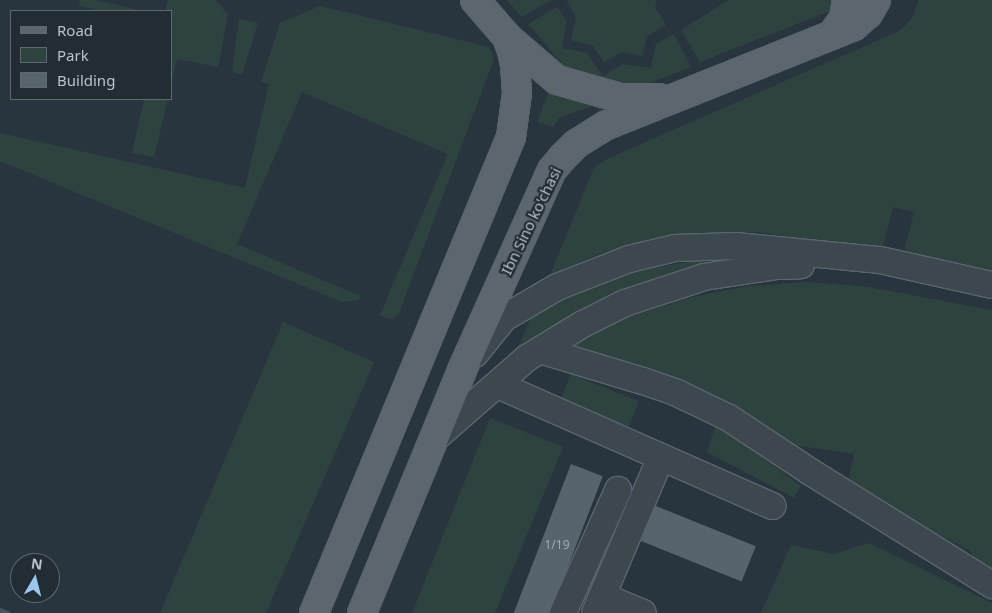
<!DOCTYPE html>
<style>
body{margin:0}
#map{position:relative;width:992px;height:613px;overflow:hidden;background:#29353e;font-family:"Noto Sans",sans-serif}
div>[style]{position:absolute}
.green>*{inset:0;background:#2e4340;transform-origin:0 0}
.stream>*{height:5px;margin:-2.5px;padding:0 2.5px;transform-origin:2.5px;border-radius:2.5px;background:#415665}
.building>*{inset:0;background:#57646e;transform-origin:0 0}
.roads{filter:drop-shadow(1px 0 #5a656c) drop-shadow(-1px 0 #5a656c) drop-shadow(0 1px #5a656c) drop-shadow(0 -1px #5a656c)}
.minor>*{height:26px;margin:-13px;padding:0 13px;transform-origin:13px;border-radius:13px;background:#3c474e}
.major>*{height:28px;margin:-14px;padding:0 14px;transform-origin:14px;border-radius:14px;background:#5b666e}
span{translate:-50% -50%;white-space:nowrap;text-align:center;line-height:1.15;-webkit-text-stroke:4.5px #212c33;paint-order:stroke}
.number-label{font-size:12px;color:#a0aab2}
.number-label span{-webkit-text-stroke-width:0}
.street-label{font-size:15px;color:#b9c2c9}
.legend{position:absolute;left:10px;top:10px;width:162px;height:90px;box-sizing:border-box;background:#212c33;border:1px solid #5e686f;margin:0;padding:6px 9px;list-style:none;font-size:15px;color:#b9c2c9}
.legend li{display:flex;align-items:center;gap:10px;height:25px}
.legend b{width:25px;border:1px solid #5e686f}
.north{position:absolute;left:10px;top:553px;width:50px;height:50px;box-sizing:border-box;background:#212c33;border:1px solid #5e686f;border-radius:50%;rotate:8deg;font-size:14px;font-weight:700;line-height:20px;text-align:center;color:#b9c2c9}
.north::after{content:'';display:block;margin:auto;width:18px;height:22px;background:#9ac7ed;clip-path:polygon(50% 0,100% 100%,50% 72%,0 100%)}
</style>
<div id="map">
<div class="green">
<i style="clip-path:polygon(80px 0,95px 0,143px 11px,102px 11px,79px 6px)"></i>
<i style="clip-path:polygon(168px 0,216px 0,228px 14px,218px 67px,177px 59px,171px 83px,171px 11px,165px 11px)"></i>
<i style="clip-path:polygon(507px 0,551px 0,522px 17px)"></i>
<i style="clip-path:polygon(567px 0,657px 0,655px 7px,666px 25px,647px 36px,642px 56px,622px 52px,604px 62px,593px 46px,571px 40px,576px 18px)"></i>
<i style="clip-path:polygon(729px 0,836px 0,835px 9px,700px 62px,681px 30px)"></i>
<i style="clip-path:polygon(919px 0,992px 0,992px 272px,903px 256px,914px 212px,893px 207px,881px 253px,757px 232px,700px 234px,631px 244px,597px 255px,550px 275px,594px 168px,607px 159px,899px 31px,911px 20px)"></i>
<i style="clip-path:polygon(320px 6px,489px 47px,494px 59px,399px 313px,392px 320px,380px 315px,448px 154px,302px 92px,237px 244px,360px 296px,359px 300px,342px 302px,0 161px,0 133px,245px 188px,269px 84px,261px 82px,280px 23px)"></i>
<i style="clip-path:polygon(557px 7px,567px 21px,562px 48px,587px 53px,603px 76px,623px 64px,651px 68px,656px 44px,674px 34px,691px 67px,647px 84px,630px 87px,575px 72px,565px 67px,528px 24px)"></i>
<i style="clip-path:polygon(239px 19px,258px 23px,242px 74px,232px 72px)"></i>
<i style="clip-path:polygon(553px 90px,608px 107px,599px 110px,593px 106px,560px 117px,553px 127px,537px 122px,548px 94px)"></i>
<i style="clip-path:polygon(144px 99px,168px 99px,154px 157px,132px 153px)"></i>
<i style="clip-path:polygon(704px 259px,734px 259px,669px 275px,613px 295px,562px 321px,515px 355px,533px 313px,555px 301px,626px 273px)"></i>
<i style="clip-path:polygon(808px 282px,869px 287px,992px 310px,992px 579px,973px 559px,971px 551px,847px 488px,854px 454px,793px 445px,584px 352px,572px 342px,629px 317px,688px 298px,747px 286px)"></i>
<i style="clip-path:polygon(283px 322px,374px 362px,266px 613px,160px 613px)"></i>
<i style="left:571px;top:374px;width:73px;height:27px;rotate:22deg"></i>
<i style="clip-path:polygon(490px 418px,563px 447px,495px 613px,412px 613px)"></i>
<i style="clip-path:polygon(716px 424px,801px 486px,794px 498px,707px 452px)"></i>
<i style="clip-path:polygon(869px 543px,992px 603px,992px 613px,761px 613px,791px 545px,834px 554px)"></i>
</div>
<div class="stream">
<i style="left:0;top:610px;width:8px;rotate:23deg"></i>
</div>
<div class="building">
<i style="left:571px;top:464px;width:34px;height:161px;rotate:21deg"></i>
<i style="left:651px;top:504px;width:113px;height:38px;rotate:22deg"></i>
</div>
<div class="roads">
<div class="minor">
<i style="left:540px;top:350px;width:108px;rotate:16.8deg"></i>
<i style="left:643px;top:381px;width:36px;rotate:19deg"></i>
<i style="left:677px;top:393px;width:58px;rotate:25.7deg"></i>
<i style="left:729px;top:418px;width:96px;rotate:33.5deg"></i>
<i style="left:809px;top:471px;width:216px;rotate:31.9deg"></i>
<i style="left:475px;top:354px;width:46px;rotate:-51.1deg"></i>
<i style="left:504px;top:318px;width:61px;rotate:-30.3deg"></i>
<i style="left:557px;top:287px;width:77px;rotate:-21.3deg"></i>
<i style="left:629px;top:259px;width:47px;rotate:-13.4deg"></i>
<i style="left:675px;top:248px;width:61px;rotate:-1.9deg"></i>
<i style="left:736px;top:246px;width:145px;rotate:5.6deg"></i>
<i style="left:880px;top:260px;width:115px;rotate:12.6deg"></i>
<i style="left:498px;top:385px;width:300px;rotate:23.8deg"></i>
<i style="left:433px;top:440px;width:125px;rotate:-41.1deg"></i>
<i style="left:527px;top:358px;width:66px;rotate:-31.3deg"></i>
<i style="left:583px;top:324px;width:47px;rotate:-26.6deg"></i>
<i style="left:625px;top:303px;width:83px;rotate:-18.2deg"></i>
<i style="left:704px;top:277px;width:74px;rotate:-8.6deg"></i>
<i style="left:777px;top:266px;width:24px;rotate:-2deg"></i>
<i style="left:602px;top:596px;width:44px;rotate:22.5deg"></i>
<i style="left:563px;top:613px;width:135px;rotate:-65.9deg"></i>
<i style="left:595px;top:613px;width:169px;rotate:-67.1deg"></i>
</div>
<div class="major">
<i style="left:832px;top:35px;width:21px;rotate:-55deg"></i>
<i style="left:844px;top:18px;width:18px;rotate:-81deg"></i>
<i style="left:507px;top:37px;width:66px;rotate:40.7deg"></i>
<i style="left:557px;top:80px;width:66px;rotate:15.9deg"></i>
<i style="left:620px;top:98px;width:39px"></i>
<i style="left:314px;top:613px;width:515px;rotate:-67.52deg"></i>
<i style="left:511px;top:137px;width:44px;rotate:-82.2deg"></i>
<i style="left:517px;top:93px;width:28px;rotate:-94deg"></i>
<i style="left:515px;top:65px;width:14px;rotate:-102deg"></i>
<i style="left:512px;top:51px;width:15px;rotate:-110deg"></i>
<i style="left:507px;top:37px;width:49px;rotate:-130.9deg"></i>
<i style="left:362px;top:613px;width:263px;rotate:-67.6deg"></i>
<i style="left:462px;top:370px;width:219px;rotate:-65.8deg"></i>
<i style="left:552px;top:170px;width:17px;rotate:-50deg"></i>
<i style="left:563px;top:157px;width:18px;rotate:-45deg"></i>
<i style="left:576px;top:144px;width:36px;rotate:-32deg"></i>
<i style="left:607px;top:125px;width:266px;rotate:-21.8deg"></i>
<i style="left:854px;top:26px;width:18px;rotate:-41deg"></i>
<i style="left:868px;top:14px;width:16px;rotate:-60deg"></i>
</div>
</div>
<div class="number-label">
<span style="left:557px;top:545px">1/19</span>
</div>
<div class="street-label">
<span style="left:531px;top:221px;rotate:-64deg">Ibn Sino ko'chasi</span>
</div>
<ul class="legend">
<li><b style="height:6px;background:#5b666e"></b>Road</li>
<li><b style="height:14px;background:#2e4340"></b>Park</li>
<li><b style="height:14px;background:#57646e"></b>Building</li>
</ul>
<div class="north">N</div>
</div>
